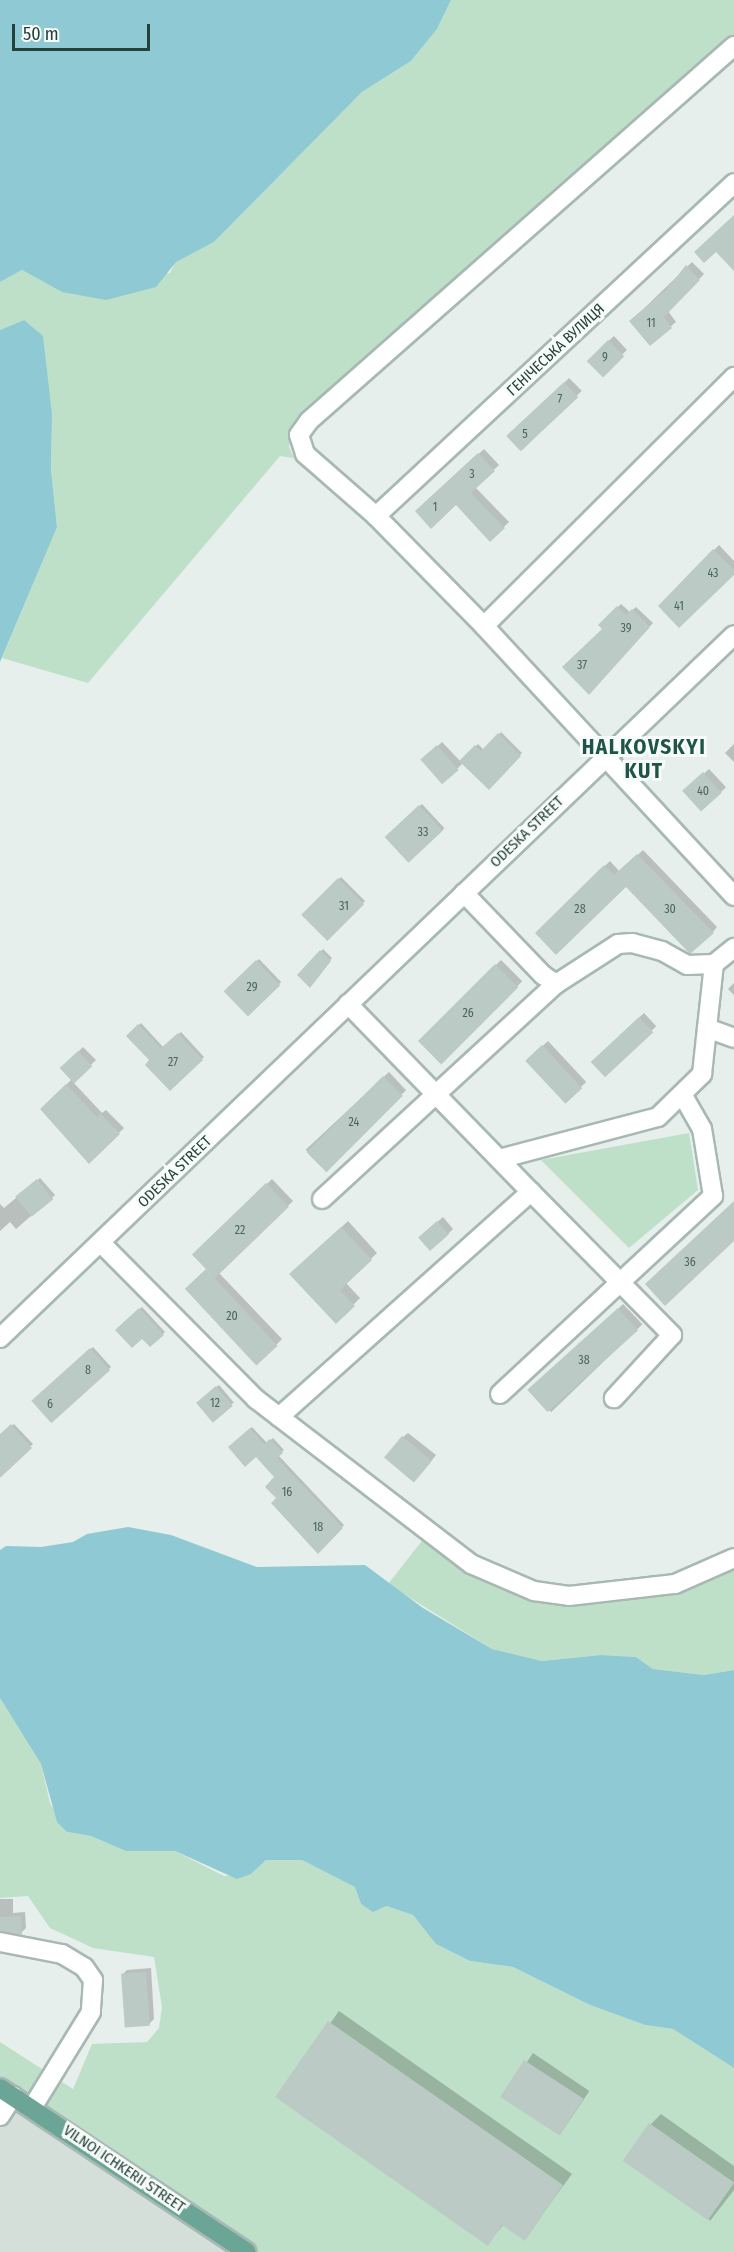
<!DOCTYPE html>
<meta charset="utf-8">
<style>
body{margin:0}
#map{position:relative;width:734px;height:2252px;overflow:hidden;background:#e6efeb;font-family:"Fira Sans Condensed",sans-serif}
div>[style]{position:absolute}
.built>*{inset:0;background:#d4dfda}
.green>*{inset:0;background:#bfe0c8}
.water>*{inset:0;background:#8ec9d4}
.shadow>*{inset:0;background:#0003;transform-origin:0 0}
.building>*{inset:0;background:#bbcac4;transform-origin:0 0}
.roads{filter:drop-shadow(2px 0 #a8b8b2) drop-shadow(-2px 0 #a8b8b2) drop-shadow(0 2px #a8b8b2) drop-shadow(0 -2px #a8b8b2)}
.minor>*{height:18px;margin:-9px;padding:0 9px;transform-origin:9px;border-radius:9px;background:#fff}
.major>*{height:18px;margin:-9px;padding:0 9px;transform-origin:9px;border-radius:9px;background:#6aa596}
span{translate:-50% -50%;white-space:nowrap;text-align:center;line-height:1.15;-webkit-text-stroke:6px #f7fbf9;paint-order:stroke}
.number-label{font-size:12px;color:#4a645c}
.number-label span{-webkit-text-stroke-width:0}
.street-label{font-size:15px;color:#24423a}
.district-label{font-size:21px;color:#1f5548;font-weight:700;letter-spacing:1.5px}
.scale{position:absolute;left:12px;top:24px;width:138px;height:27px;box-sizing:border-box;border:3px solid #24423a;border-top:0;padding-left:8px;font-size:18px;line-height:21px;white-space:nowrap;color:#24423a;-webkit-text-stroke:4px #f7fbf9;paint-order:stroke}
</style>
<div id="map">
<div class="built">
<i style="clip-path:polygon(0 2088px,247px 2252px,0 2252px)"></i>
</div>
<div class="green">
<i style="clip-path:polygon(451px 0,734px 0,734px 35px,291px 432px,289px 447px,294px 458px,280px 456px,88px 683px,2px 658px,57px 526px,51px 469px,52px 415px,24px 320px,0 330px,0 282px,22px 270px,62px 292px,170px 273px,175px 262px,214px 242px,362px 92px,411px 61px,437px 29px)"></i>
<i style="clip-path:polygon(689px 1133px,698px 1190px,629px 1248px,541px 1160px)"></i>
<i style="clip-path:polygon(425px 1537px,532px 1598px,734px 1566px,734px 1670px,704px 1675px,653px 1669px,636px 1657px,601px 1655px,542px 1661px,492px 1649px,388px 1584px)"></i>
<i style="clip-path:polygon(0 1698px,41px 1764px,50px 1803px,67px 1832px,91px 1836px,127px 1851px,175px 1851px,224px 1876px,251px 1874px,266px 1860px,302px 1860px,356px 1887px,361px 1904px,386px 1906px,413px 1915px,436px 1944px,470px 1961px,513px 1967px,590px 2005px,645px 2025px,673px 2029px,734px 2068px,734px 2252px,247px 2252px,0 2088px,0 2042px,73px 2089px,92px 2044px,147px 2042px,159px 2028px,162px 2007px,154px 1957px,93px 1948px,50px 1928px,28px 1896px,0 1898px)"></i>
</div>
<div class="water">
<i style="clip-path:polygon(0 0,451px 0,437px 29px,411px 61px,362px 92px,214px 242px,176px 262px,156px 287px,106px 300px,62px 292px,22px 270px,0 282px)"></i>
<i style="clip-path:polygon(24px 320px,43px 336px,52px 415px,51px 469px,57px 527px,0 662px,0 330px)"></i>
<i style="clip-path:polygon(128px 1527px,171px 1535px,257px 1567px,365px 1565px,423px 1608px,492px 1649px,542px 1661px,601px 1655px,636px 1657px,653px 1669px,704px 1675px,734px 1670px,734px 2068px,673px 2029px,645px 2025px,590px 2005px,513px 1967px,470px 1961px,436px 1944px,413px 1915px,386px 1906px,373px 1912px,361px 1904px,355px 1887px,302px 1860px,266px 1860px,251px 1874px,237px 1879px,175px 1851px,126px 1851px,91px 1836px,67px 1832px,57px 1822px,41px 1764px,0 1698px,0 1550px,6px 1546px,41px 1547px,73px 1542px,87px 1534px)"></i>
</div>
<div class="shadow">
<i style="clip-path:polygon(692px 262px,704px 274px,668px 311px,676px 322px,650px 344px,631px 321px)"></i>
<i style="left:614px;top:336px;width:19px;height:36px;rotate:47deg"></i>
<i style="left:569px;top:378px;width:18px;height:84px;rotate:45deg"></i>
<i style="clip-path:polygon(484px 449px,499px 465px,475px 487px,509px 522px,490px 540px,456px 503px,417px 511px)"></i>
<i style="clip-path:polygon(719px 545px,734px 561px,734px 573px,660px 606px)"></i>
<i style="clip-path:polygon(621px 604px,630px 612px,636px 607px,653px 623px,589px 693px,604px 629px,600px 625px)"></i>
<i style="clip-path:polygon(501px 732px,522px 753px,489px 787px,463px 763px,444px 782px,423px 760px,442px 742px,461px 762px,478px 744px,484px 750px)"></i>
<i style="clip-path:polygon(734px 744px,734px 762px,725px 753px)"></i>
<i style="left:709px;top:769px;width:25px;height:33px;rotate:47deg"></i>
<i style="left:422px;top:804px;width:33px;height:48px;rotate:47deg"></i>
<i style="clip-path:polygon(643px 850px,717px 927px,713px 932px,626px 885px,537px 933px,610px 861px,620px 872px)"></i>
<i style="left:341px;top:877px;width:34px;height:54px;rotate:45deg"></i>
<i style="clip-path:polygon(323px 949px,332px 958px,312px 984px,299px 975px)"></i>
<i style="left:259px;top:959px;width:32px;height:47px;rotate:46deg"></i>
<i style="left:501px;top:960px;width:30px;height:115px;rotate:45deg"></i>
<i style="clip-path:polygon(734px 983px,734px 995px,728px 989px)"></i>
<i style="left:644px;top:1013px;width:18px;height:71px;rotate:47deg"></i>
<i style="clip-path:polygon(141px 1023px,164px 1048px,181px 1032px,204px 1057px,170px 1089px,151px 1060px,128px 1036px)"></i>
<i style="left:548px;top:1041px;width:56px;height:29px;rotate:47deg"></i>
<i style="clip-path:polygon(83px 1047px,96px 1060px,73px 1082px,102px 1113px,106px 1110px,124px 1128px,89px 1162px,42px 1109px,72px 1079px,62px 1068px)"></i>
<i style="left:389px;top:1072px;width:25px;height:114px;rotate:47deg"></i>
<i style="clip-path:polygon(40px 1178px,55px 1195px,16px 1229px,10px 1222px,0 1231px,0 1204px,4px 1208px)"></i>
<i style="clip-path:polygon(272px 1179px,293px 1201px,219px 1273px,282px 1339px,258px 1363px,208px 1269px,194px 1255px)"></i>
<i style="clip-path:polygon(443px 1217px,453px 1229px,448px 1234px,425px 1233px)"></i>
<i style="clip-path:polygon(348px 1221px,377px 1253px,346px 1283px,360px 1298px,336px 1322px,298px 1268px)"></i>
<i style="left:623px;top:1304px;width:28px;height:127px;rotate:46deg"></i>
<i style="clip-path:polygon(142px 1307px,165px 1332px,150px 1345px,142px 1336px,117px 1330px)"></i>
<i style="left:93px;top:1347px;width:27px;height:81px;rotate:48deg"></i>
<i style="left:219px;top:1385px;width:23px;height:27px;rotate:50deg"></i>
<i style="clip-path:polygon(14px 1424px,33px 1444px,0 1472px,0 1437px)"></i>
<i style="clip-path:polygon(252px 1427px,267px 1443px,273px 1438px,284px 1450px,278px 1455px,344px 1525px,318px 1552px,278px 1498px,276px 1477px,256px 1455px,230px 1447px)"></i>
<i style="clip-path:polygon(408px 1433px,436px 1455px,420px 1475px,403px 1437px)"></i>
<i style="clip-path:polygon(0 1899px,13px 1899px,13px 1913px,25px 1912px,26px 1928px,21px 1933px,0 1930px)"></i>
<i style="clip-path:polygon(151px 1968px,154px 2019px,149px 2024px,122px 1975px,127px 1970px)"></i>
<i style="clip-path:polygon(339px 2011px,572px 2174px,524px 2239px,504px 2224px,487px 2244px,277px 2097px)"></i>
<i style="left:533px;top:2053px;width:68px;height:53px;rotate:34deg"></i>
<i style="clip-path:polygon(661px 2114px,734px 2166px,734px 2190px,710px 2221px,651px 2124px)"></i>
</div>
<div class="building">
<i style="clip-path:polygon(734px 215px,734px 271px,716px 252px,704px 263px,694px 252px)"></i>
<i style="clip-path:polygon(686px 265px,700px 280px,664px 317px,672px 328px,650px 346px,629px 321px,666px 290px)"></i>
<i style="left:608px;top:340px;width:23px;height:30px;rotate:45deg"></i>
<i style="left:564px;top:382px;width:21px;height:79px;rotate:47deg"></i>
<i style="clip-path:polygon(478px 453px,495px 471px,471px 493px,505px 528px,490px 542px,456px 505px,431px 529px,415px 511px)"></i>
<i style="clip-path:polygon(713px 549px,734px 570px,734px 575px,679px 628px,658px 606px)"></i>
<i style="clip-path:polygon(617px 606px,626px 615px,632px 609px,650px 627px,589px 695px,562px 667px,602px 629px,598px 625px)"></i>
<i style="clip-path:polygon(498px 733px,521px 756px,489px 790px,459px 761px,475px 745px,481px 751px)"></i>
<i style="left:437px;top:745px;width:33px;height:22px;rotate:49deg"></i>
<i style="left:703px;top:772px;width:28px;height:28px;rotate:48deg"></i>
<i style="left:419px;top:805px;width:35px;height:47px;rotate:47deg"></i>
<i style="clip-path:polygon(637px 854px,714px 933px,690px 954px,626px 887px,556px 955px,535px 933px,604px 865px,614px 875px)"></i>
<i style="left:338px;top:878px;width:37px;height:52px;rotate:45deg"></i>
<i style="clip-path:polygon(320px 950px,331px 961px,310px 988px,297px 975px)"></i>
<i style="left:256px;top:960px;width:35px;height:45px;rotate:46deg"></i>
<i style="left:495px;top:964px;width:33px;height:109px;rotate:45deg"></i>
<i style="left:639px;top:1017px;width:21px;height:66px;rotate:47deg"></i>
<i style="clip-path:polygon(138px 1024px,161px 1048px,178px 1033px,203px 1060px,170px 1091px,145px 1065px,149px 1060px,126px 1036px)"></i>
<i style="left:542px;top:1045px;width:59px;height:23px;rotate:47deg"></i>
<i style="left:78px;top:1051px;width:21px;height:25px;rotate:47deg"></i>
<i style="left:383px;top:1076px;width:28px;height:108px;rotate:45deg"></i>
<i style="clip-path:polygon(66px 1084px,97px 1117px,100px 1113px,120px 1134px,89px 1164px,40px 1109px)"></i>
<i style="left:37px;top:1179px;width:26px;height:28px;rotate:51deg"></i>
<i style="left:266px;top:1183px;width:33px;height:103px;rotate:46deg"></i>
<i style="clip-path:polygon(734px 1201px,734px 1241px,665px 1306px,645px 1284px)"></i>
<i style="left:437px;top:1221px;width:18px;height:25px;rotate:49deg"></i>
<i style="clip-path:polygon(341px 1227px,372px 1260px,340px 1290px,355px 1306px,336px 1324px,289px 1274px)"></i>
<i style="left:206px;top:1269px;width:105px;height:29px;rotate:47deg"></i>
<i style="clip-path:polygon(139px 1308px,164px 1335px,150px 1347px,142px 1339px,132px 1348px,115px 1330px)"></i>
<i style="left:618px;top:1308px;width:30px;height:122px;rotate:48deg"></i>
<i style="left:90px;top:1348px;width:30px;height:79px;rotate:48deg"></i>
<i style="left:216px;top:1386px;width:26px;height:26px;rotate:50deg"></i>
<i style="clip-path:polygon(11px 1424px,32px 1448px,0 1478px,0 1434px)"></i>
<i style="clip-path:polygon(250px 1428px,264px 1444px,270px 1439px,283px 1453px,277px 1458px,343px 1528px,318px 1554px,271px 1503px,276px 1498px,265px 1487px,274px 1477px,256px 1457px,245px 1467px,228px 1447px)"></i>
<i style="left:402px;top:1436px;width:39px;height:28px;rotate:40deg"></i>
<i style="clip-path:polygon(21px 1916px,22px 1935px,0 1931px,0 1917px)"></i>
<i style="left:146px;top:1972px;width:54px;height:25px;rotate:86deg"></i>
<i style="clip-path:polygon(328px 2021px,563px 2185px,525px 2241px,502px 2225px,488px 2246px,275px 2097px)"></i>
<i style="left:524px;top:2060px;width:71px;height:44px;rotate:33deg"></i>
<i style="left:649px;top:2123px;width:104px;height:46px;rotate:35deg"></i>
</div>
<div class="roads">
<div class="minor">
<i style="left:734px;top:46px;width:567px;rotate:138.58deg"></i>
<i style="left:309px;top:421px;width:17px;rotate:126deg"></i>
<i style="left:299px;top:435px;width:20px;rotate:72deg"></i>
<i style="left:305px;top:454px;width:94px;rotate:41.1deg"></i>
<i style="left:376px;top:516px;width:154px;rotate:45.5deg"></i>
<i style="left:484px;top:626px;width:368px;rotate:47.2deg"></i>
<i style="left:376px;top:516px;width:489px;rotate:-42.9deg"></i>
<i style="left:484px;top:626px;width:353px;rotate:-44.9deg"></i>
<i style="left:464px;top:893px;width:114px;rotate:46.1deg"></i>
<i style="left:543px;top:975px;width:16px;rotate:35deg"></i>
<i style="left:556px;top:984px;width:74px;rotate:-32.8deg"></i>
<i style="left:618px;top:944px;width:14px;rotate:-4deg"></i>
<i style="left:632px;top:943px;width:31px;rotate:15deg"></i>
<i style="left:662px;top:951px;width:29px;rotate:29deg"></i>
<i style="left:687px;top:965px;width:27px;rotate:-2deg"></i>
<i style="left:714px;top:964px;width:26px;rotate:-39deg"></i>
<i style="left:348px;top:1004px;width:262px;rotate:45.8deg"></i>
<i style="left:707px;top:1028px;width:29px;rotate:20deg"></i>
<i style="left:499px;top:1159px;width:164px;rotate:-14.8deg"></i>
<i style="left:658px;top:1117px;width:62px;rotate:-44.3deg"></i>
<i style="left:702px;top:1074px;width:111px;rotate:-83.8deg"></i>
<i style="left:322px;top:1199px;width:318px;rotate:-42.6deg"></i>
<i style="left:101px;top:1243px;width:220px;rotate:45.2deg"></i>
<i style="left:256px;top:1399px;width:271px;rotate:37.5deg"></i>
<i style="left:471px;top:1564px;width:69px;rotate:23.2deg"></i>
<i style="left:534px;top:1591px;width:35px;rotate:8deg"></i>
<i style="left:569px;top:1596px;width:107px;rotate:-6.5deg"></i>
<i style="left:675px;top:1584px;width:64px;rotate:-23.8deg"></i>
<i style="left:0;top:1338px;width:1016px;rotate:-43.76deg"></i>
<i style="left:500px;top:1394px;width:291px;rotate:-42.9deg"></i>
<i style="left:713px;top:1196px;width:68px;rotate:-99.3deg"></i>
<i style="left:702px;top:1129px;width:40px;rotate:-119.7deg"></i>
<i style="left:279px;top:1417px;width:338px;rotate:-41.8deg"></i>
<i style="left:531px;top:1192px;width:201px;rotate:45.4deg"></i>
<i style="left:672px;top:1335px;width:86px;rotate:132.6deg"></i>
<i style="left:0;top:1942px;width:63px;rotate:11deg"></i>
<i style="left:62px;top:1954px;width:26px;rotate:31deg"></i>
<i style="left:84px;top:1967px;width:16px;rotate:55deg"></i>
<i style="left:93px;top:1980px;width:32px;rotate:94deg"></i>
<i style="left:91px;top:2012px;width:113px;rotate:121.6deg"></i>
<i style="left:0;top:2116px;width:24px;rotate:-57deg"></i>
</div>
<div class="major">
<i style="left:0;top:2088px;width:296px;rotate:33.6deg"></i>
</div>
</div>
<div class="number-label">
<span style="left:651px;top:324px">11</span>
<span style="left:605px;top:358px">9</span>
<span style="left:560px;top:400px">7</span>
<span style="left:525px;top:435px">5</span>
<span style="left:472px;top:475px">3</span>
<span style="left:435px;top:508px">1</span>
<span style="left:713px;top:574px">43</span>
<span style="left:679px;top:607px">41</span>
<span style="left:626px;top:629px">39</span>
<span style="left:582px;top:666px">37</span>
<span style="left:703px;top:792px">40</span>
<span style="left:423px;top:833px">33</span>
<span style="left:344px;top:907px">31</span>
<span style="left:580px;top:910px">28</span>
<span style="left:670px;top:910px">30</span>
<span style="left:252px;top:988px">29</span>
<span style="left:468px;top:1014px">26</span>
<span style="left:173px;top:1063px">27</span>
<span style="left:354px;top:1123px">24</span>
<span style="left:240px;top:1231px">22</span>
<span style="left:690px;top:1263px">36</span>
<span style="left:232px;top:1317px">20</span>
<span style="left:584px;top:1361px">38</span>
<span style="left:88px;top:1371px">8</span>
<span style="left:215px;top:1404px">12</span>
<span style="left:50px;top:1405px">6</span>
<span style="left:287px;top:1493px">16</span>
<span style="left:318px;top:1528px">18</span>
</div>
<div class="street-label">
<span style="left:556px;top:350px;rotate:-43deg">ГЕНІЧЕСЬКА ВУЛИЦЯ</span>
<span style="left:527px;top:832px;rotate:-44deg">ODESKA STREET</span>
<span style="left:175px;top:1172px;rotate:-44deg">ODESKA STREET</span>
<span style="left:124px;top:2169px;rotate:34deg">VILNOI ICHKERII STREET</span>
</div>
<div class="district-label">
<span style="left:644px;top:759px">HALKOVSKYI<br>KUT</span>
</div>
<div class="scale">50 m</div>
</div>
